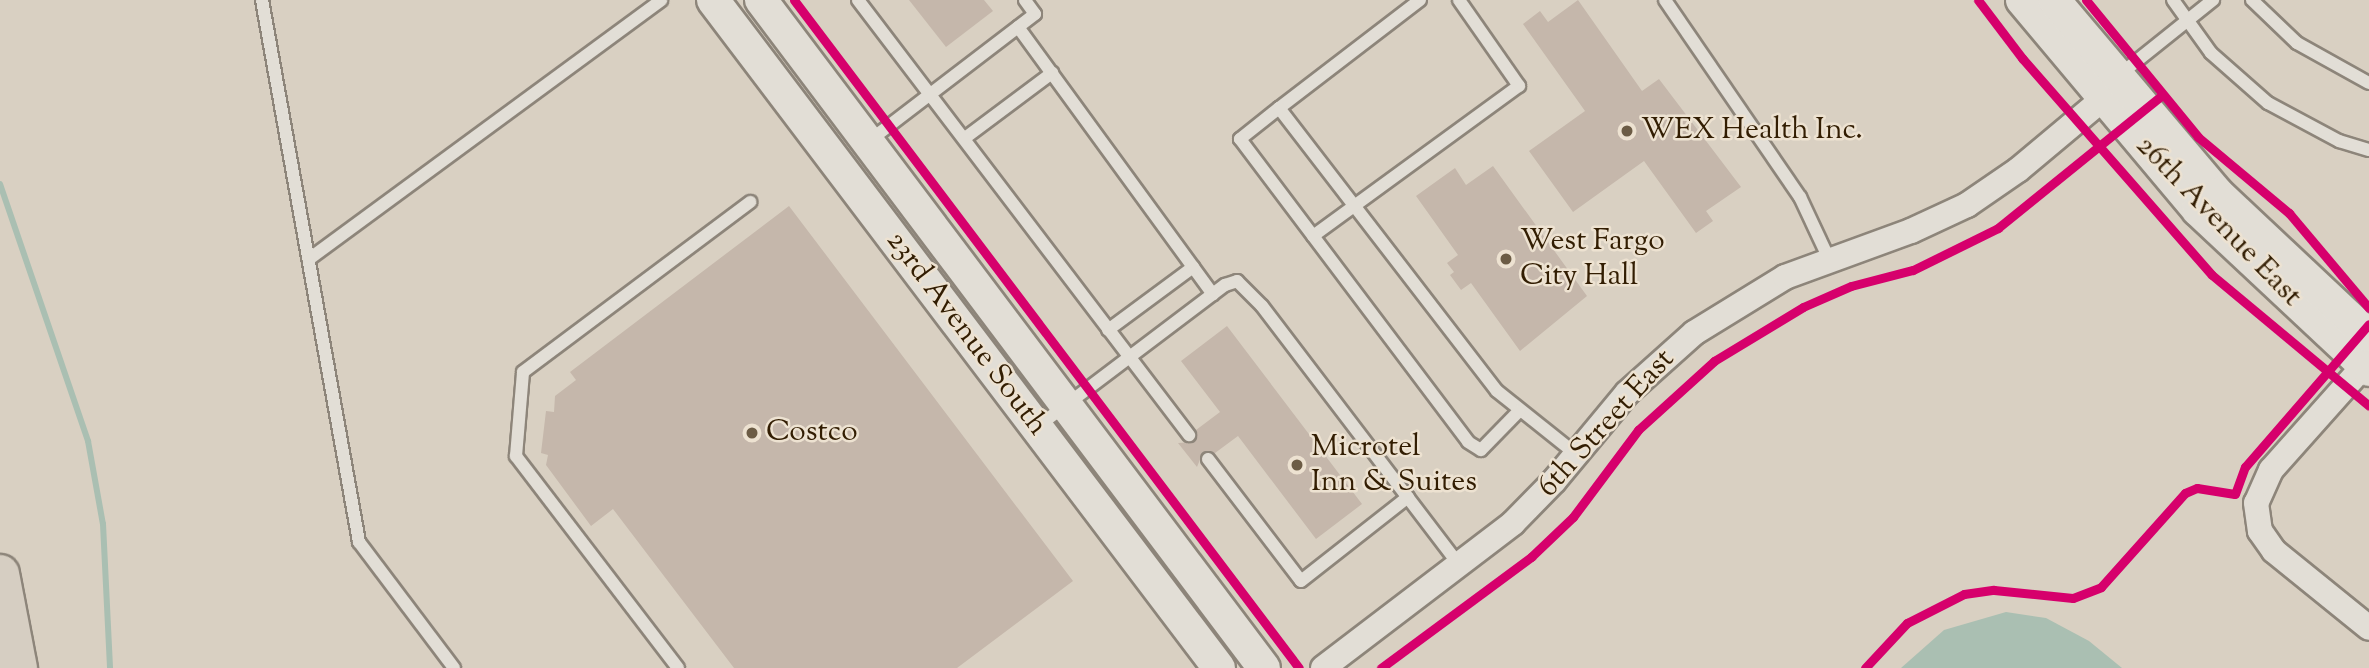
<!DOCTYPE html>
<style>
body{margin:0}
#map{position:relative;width:2369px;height:668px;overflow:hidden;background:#d9d0c2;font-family:"Sorts Mill Goudy",serif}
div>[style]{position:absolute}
.water>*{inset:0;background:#aabfb2}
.stream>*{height:6px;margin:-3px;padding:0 3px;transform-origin:3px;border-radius:3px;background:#aabfb2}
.building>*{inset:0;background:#c5b7ab}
.roads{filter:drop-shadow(2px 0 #8d857a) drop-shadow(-2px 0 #8d857a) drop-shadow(0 2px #8d857a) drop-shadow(0 -2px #8d857a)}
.service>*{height:12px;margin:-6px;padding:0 6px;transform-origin:6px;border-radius:6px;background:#e2ded6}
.minor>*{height:24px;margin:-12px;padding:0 12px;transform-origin:12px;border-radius:12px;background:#e2ded6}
.tertiary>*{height:32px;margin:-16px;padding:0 16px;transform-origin:16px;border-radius:16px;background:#e2ded6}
.motorway>*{height:38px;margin:-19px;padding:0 19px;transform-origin:19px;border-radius:19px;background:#d6cec2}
.cycleway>*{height:9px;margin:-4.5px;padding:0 4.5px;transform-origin:4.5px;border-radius:4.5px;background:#d6006c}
.dots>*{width:19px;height:19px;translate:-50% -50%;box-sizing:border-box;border:4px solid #ede2d1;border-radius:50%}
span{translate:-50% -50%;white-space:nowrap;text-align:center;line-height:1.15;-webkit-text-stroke:5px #ede2d1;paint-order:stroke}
.poi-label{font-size:30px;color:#321d02}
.left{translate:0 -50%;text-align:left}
.street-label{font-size:30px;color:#321d02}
</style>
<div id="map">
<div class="water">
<i style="clip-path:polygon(2006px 612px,2046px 618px,2089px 641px,2122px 668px,1901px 668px,1944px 630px)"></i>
</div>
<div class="stream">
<i style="left:0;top:184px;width:272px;rotate:71.1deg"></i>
<i style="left:88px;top:441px;width:84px;rotate:79.8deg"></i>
<i style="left:103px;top:524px;width:144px;rotate:87.2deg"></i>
</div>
<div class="building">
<i style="clip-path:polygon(909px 0,984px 0,993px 11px,946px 47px)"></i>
<i style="clip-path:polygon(1578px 0,1642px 91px,1659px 79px,1741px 187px,1706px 211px,1713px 221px,1696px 233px,1644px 161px,1573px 212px,1529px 151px,1585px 111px,1523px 24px,1540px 11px,1548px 22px)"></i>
<i style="clip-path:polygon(1493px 166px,1587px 296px,1520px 351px,1471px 283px,1461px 290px,1450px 275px,1454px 272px,1447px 263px,1458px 255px,1416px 196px,1455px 168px,1466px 185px)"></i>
<i style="clip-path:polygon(789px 206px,1073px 581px,957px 668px,734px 668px,613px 509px,591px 526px,546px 465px,548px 455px,541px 453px,546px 411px,554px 412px,555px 396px,576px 380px,570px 372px)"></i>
<i style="clip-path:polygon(1227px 326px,1362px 504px,1316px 539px,1238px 436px,1215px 453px,1203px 452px,1197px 467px,1178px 443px,1194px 442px,1196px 430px,1220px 412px,1181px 361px)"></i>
</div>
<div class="roads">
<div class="service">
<i style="left:262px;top:0;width:551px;rotate:79.85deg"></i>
<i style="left:359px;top:542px;width:158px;rotate:53deg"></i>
<i style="left:858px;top:0;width:547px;rotate:52.73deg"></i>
<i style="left:1420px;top:0;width:178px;rotate:142.5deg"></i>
<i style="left:1279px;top:108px;width:357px;rotate:52.4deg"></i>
<i style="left:1497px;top:391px;width:101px;rotate:38.6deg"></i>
<i style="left:1665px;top:0;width:239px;rotate:55.6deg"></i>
<i style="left:1800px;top:197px;width:68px;rotate:64.9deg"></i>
<i style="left:2173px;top:0;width:65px;rotate:54.4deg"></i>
<i style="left:2211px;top:53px;width:76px;rotate:41.3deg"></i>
<i style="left:2268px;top:103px;width:81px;rotate:28.2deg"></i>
<i style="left:2339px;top:141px;width:31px;rotate:17deg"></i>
<i style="left:2252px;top:0;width:62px;rotate:43.7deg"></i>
<i style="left:2297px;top:43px;width:82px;rotate:29.1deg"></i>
<i style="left:1018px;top:27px;width:331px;rotate:53.9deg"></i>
<i style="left:2118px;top:76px;width:122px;rotate:-38.7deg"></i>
<i style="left:1279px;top:108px;width:50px;rotate:141.5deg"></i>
<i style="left:1240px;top:139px;width:379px;rotate:53deg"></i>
<i style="left:1468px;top:442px;width:15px;rotate:32deg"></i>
<i style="left:1481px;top:450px;width:54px;rotate:-45.7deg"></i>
<i style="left:965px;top:138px;width:109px;rotate:-36.8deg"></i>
<i style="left:869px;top:141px;width:209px;rotate:-37.4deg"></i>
<i style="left:1035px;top:14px;width:17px;rotate:-126deg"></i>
<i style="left:1313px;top:236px;width:255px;rotate:-36.1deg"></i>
<i style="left:1519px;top:86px;width:105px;rotate:-124.9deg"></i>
<i style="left:309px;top:259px;width:437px;rotate:-36.3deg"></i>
<i style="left:1108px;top:330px;width:106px;rotate:-36.5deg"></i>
<i style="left:1037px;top:427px;width:236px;rotate:-37.1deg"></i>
<i style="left:1225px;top:285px;width:13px;rotate:-18deg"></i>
<i style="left:1237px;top:281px;width:35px;rotate:45deg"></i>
<i style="left:1262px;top:306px;width:325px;rotate:52.7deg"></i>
<i style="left:1208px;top:459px;width:153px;rotate:52.7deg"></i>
<i style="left:1301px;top:581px;width:136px;rotate:-38.1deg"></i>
<i style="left:678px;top:668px;width:267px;rotate:-127.4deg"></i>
<i style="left:516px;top:456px;width:84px;rotate:-85.2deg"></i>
<i style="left:523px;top:372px;width:284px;rotate:-36.8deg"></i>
</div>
<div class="minor">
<i style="left:2369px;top:360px;width:147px;rotate:131.7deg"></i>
<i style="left:2271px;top:470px;width:36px;rotate:114deg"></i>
<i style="left:2256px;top:503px;width:28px;rotate:82deg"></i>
<i style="left:2260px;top:531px;width:24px;rotate:55deg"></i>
<i style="left:2274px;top:551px;width:122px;rotate:39deg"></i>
<i style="left:1323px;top:668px;width:239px;rotate:-37.3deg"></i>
<i style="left:1513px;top:523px;width:59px;rotate:-45.7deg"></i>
<i style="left:1554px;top:481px;width:114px;rotate:-50.3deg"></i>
<i style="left:1627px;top:393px;width:90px;rotate:-41.8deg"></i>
<i style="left:1694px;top:333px;width:107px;rotate:-31.6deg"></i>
<i style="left:1785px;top:277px;width:134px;rotate:-20.1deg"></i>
<i style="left:1911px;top:231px;width:62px;rotate:-24.9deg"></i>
<i style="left:1967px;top:205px;width:62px;rotate:-34.5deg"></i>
<i style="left:2018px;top:170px;width:111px;rotate:-39.9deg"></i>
<i style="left:2103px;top:99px;width:18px;rotate:-56deg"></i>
</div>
<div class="tertiary">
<i style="left:713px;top:0;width:838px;rotate:52.86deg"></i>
<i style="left:761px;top:0;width:836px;rotate:53.02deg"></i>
<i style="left:2022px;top:0;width:274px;rotate:50deg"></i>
<i style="left:2198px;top:210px;width:234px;rotate:43.1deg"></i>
<i style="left:2054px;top:0;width:254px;rotate:49.8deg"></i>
<i style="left:2218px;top:194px;width:207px;rotate:43.2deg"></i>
</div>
<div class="motorway">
<i style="left:0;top:574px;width:96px;rotate:79.2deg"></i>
</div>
</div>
<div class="cycleway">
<i style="left:794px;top:0;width:837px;rotate:52.91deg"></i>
<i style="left:1978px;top:0;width:73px;rotate:52.8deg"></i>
<i style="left:2022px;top:58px;width:288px;rotate:48.8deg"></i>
<i style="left:2212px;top:275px;width:204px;rotate:39.8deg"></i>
<i style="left:2086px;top:0;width:177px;rotate:50.7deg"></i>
<i style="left:2198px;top:137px;width:119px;rotate:39.9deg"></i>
<i style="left:2289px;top:213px;width:124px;rotate:49.9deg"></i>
<i style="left:1381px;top:668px;width:187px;rotate:-36.5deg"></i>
<i style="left:1531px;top:557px;width:58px;rotate:-43.6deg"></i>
<i style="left:1573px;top:517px;width:109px;rotate:-53.2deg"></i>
<i style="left:1638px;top:430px;width:103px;rotate:-42.2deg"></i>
<i style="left:1714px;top:361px;width:104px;rotate:-31.2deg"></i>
<i style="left:1803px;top:307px;width:52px;rotate:-23.6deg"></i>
<i style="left:1851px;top:286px;width:64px;rotate:-14.5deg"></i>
<i style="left:1913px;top:270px;width:95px;rotate:-26.3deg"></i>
<i style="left:1998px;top:228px;width:210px;rotate:-39deg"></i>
<i style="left:1865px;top:668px;width:62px;rotate:-47deg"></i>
<i style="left:1907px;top:623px;width:64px;rotate:-27deg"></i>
<i style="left:1964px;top:594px;width:30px;rotate:-8deg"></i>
<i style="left:1994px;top:590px;width:79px;rotate:5.8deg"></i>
<i style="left:2073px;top:598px;width:30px;rotate:-21deg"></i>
<i style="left:2101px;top:587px;width:126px;rotate:-48.2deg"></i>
<i style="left:2185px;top:493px;width:13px;rotate:-23deg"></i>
<i style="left:2197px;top:488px;width:38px;rotate:9deg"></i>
<i style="left:2235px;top:494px;width:29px;rotate:-70deg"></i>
<i style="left:2245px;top:467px;width:189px;rotate:-49.1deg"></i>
</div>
<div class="dots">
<i style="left:1627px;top:131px;background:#6c5c45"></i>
<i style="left:1506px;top:259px;background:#6c5c45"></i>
<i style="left:752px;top:433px;background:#6c5c45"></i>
<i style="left:1297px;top:465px;background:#6c5c45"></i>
</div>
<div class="poi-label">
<span class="left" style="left:1641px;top:131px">WEX Health Inc.</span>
<span class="left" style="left:1520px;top:259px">West Fargo<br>City Hall</span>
<span class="left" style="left:766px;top:433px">Costco</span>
<span class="left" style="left:1311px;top:465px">Microtel<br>Inn &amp; Suites</span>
</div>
<div class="street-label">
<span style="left:2218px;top:222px;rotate:46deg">26th Avenue East</span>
<span style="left:966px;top:334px;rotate:53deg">23rd Avenue South</span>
<span style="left:1607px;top:424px;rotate:-48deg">6th Street East</span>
</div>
</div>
